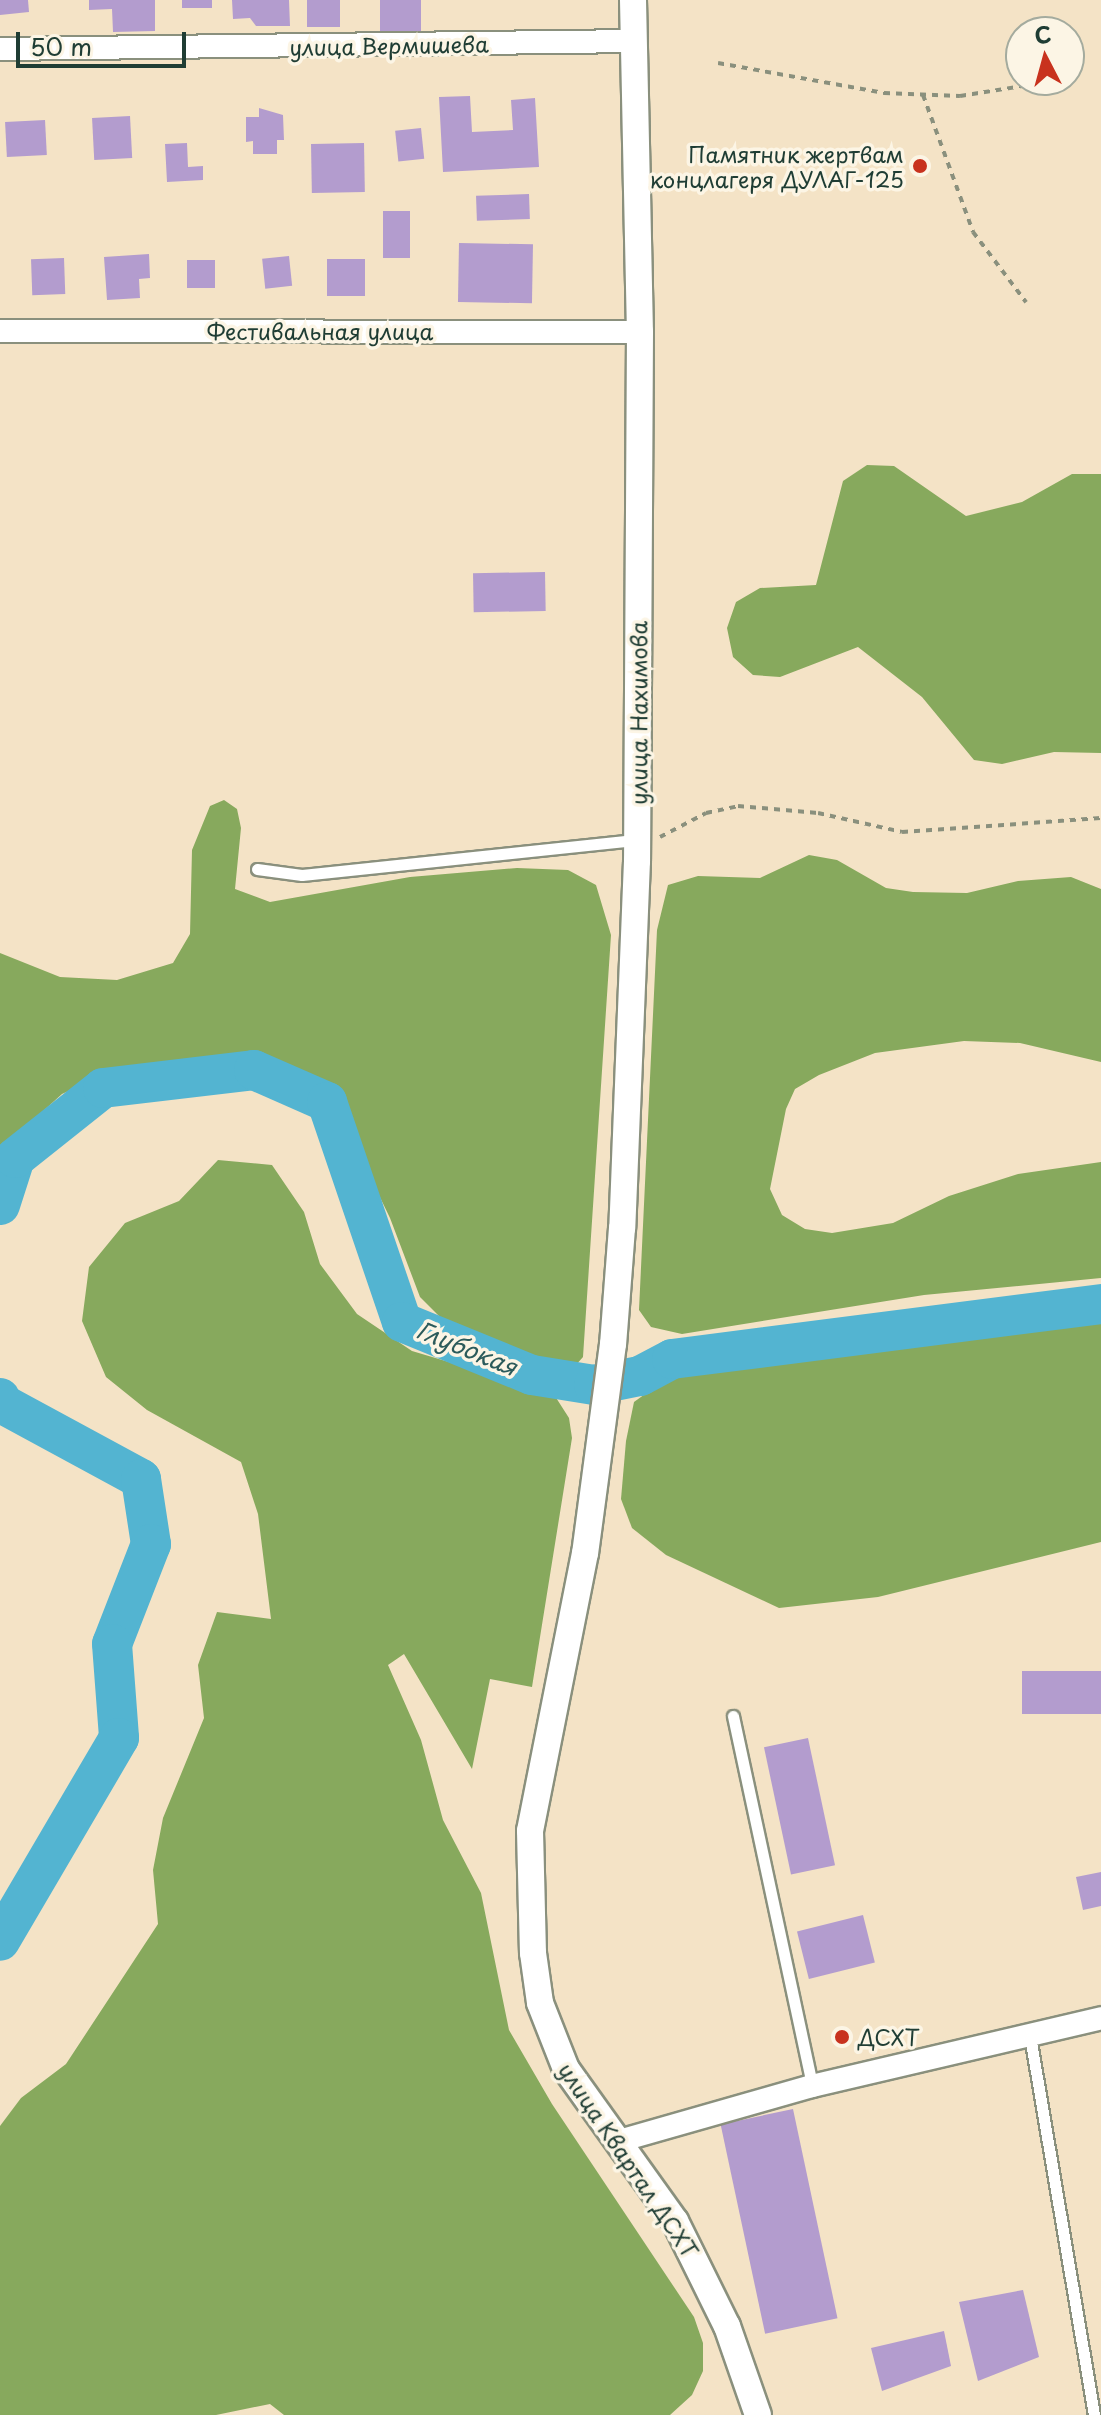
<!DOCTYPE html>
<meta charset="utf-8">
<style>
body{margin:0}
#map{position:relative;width:1101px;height:2415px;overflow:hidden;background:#f4e3c6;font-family:"Playpen Sans",sans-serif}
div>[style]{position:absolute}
.forest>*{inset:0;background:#87a95d}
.river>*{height:40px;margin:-20px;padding:0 20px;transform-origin:20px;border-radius:20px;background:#53b4d1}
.building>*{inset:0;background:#b39cce;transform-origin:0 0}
.path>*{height:4px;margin-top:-2px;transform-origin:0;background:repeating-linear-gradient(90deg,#8a907d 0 6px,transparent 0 12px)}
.roads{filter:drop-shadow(2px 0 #8a907d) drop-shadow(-2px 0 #8a907d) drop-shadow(0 2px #8a907d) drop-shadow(0 -2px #8a907d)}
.service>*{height:11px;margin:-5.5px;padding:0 5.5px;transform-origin:5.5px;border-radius:5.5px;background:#fff}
.minor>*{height:22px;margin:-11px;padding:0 11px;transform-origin:11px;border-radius:11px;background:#fff}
.tertiary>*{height:26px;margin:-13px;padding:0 13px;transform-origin:13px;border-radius:13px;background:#fff}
.dots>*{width:22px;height:22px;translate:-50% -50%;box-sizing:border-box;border:4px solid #fcf5e5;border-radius:50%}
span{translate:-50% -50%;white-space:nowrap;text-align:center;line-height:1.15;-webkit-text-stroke:7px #fcf5e5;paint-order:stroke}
.street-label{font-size:22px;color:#1f3d34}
.poi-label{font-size:22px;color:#1f3d34}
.right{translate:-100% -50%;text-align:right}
.left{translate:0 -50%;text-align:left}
.water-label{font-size:24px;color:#2c5b5b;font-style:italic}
.north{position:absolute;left:1005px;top:16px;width:80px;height:80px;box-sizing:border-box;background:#fcf5e5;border:2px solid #a4ab9e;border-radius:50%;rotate:354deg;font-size:22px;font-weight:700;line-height:32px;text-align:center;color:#1f3d34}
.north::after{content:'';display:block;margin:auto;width:28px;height:36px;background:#c8321e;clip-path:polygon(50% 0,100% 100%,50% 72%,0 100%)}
.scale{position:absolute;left:16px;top:32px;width:170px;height:36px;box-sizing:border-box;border:4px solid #1f3d34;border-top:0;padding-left:10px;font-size:24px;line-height:28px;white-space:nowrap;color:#1f3d34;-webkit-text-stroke:6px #fcf5e5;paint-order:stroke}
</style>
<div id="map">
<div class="forest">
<i style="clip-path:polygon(867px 465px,894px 466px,966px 516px,1022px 502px,1072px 474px,1101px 474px,1101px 753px,1054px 752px,1002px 764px,974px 760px,922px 697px,858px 647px,780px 677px,753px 675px,733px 657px,727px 628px,736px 602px,760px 588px,816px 585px,843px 481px)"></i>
<i style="clip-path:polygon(224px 800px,237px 809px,241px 828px,235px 889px,270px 902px,410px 877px,517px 868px,568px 870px,596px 885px,611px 935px,583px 1357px,575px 1366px,553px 1365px,496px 1348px,444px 1321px,420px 1297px,390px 1218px,330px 1094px,294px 1073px,233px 1054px,101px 1076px,62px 1094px,0 1150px,0 953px,60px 977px,117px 980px,173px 963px,190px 934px,192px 850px,210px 806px)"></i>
<i style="clip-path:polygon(809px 855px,837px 860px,886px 888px,913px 892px,967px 893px,1018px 881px,1071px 877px,1101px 889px,1101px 1062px,1020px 1043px,964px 1041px,875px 1053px,819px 1075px,795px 1089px,786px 1109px,770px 1189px,782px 1215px,805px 1229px,832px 1233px,893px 1223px,949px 1196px,1018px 1174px,1101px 1162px,1101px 1278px,924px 1295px,682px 1334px,651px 1327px,639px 1310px,657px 930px,668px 885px,698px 876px,760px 878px)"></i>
<i style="clip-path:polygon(218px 1160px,272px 1165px,304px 1212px,320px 1264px,357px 1314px,412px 1351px,553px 1393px,569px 1418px,572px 1438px,532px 1687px,490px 1679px,472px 1769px,404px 1654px,388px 1665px,421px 1740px,443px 1820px,481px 1893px,509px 2030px,552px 2104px,694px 2317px,703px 2343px,703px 2371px,692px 2395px,670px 2415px,284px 2415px,270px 2404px,216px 2415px,0 2415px,0 2126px,21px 2098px,66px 2064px,158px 1924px,153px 1870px,163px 1818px,204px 1718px,198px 1665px,217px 1612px,271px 1619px,258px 1514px,241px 1462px,147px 1410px,106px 1377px,82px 1321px,89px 1267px,125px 1223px,179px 1201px)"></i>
<i style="clip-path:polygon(1101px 1317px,1101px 1542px,878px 1597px,779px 1608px,666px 1555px,632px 1528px,621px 1499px,626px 1441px,634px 1402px,659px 1384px,708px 1368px)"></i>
</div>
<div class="river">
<i style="left:0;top:1205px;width:49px;rotate:-72.3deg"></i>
<i style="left:15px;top:1158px;width:112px;rotate:-38.5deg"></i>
<i style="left:103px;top:1088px;width:152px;rotate:-6.8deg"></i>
<i style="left:254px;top:1070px;width:80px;rotate:23.7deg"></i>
<i style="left:327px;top:1102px;width:232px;rotate:71.2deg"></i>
<i style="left:402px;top:1322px;width:140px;rotate:22.2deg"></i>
<i style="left:532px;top:1375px;width:63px;rotate:9.2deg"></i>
<i style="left:594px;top:1385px;width:47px;rotate:-11.1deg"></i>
<i style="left:640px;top:1376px;width:36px;rotate:-28deg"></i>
<i style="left:672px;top:1359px;width:433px;rotate:-7.3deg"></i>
<i style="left:0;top:1398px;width:7px;rotate:63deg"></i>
<i style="left:3px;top:1404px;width:157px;rotate:28.5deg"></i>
<i style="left:141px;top:1479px;width:66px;rotate:81.3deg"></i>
<i style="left:151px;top:1544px;width:107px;rotate:111.3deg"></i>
<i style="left:112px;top:1644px;width:94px;rotate:85.7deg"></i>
<i style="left:119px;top:1738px;width:235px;rotate:120.4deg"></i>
</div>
<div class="building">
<i style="clip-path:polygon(0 0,28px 0,29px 12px,0 15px)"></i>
<i style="clip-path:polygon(89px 0,155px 0,155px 31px,113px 32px,112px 9px,89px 10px)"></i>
<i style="left:182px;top:0;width:30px;height:8px"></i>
<i style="clip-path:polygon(232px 0,289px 0,290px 26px,256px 26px,250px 18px,233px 19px)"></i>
<i style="left:307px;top:0;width:33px;height:27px"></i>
<i style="left:380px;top:0;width:41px;height:33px"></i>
<i style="clip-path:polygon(470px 96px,472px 132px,513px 130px,511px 100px,535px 98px,539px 167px,443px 172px,439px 97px)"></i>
<i style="clip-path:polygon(259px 108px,283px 115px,284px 140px,277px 140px,277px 154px,253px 154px,253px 141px,246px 142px,246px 117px,259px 117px)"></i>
<i style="left:130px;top:116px;width:42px;height:38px;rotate:87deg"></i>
<i style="left:45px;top:120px;width:35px;height:40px;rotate:87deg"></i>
<i style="left:421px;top:128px;width:31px;height:26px;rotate:84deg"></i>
<i style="clip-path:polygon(187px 143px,188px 167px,203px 166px,203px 180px,167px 182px,165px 144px)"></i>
<i style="left:364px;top:143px;width:49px;height:53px;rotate:89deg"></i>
<i style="left:529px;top:194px;width:25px;height:53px;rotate:88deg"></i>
<i style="left:383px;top:211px;width:27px;height:47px"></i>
<i style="left:459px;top:243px;width:74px;height:59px;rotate:1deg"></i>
<i style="clip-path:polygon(149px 254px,150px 278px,139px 279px,140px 298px,107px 300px,104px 257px)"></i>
<i style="left:289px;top:256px;width:30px;height:27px;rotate:84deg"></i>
<i style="left:64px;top:258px;width:36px;height:33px;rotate:88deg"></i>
<i style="left:365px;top:259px;width:37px;height:38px;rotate:90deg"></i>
<i style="left:187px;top:260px;width:28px;height:28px"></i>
<i style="left:545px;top:572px;width:39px;height:72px;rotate:89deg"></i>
<i style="left:1101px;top:1671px;width:43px;height:79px;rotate:90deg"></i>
<i style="left:808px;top:1738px;width:130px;height:45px;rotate:78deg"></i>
<i style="clip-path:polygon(1101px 1872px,1101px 1906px,1083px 1910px,1076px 1877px)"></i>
<i style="left:863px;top:1915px;width:49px;height:68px;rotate:76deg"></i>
<i style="left:793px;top:2109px;width:214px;height:74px;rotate:78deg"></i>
<i style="clip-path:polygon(1023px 2290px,1039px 2357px,978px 2381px,959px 2302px)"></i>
<i style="clip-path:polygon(944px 2331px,951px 2366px,882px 2391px,871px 2348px)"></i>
</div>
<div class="path">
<i style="left:718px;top:63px;width:169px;rotate:10.2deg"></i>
<i style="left:884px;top:93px;width:76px;rotate:2.3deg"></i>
<i style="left:960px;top:96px;width:88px;rotate:-9.1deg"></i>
<i style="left:923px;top:95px;width:146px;rotate:69.9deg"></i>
<i style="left:973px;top:232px;width:88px;rotate:52.9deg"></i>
<i style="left:660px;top:837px;width:52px;rotate:-27.6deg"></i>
<i style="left:706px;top:813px;width:33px;rotate:-12deg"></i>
<i style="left:738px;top:806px;width:80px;rotate:5deg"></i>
<i style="left:818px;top:813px;width:86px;rotate:12.7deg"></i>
<i style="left:902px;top:832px;width:199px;rotate:-4deg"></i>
</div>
<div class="roads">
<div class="service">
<i style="left:257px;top:869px;width:45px;rotate:7.6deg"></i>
<i style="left:302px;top:875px;width:337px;rotate:-6deg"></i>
<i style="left:733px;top:1716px;width:378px;rotate:77.9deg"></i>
<i style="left:1030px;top:2036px;width:384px;rotate:80.4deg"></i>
</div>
<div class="minor">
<i style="left:0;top:49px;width:634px;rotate:-0.72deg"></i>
<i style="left:0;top:331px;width:640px;rotate:0.09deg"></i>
<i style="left:619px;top:2141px;width:201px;rotate:-15.9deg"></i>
<i style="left:812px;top:2086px;width:297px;rotate:-13.2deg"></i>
</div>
<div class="tertiary">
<i style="left:633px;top:0;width:332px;rotate:88.8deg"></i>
<i style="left:640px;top:332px;width:529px;rotate:90.32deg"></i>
<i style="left:637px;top:861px;width:367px;rotate:92.3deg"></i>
<i style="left:622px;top:1228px;width:116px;rotate:94.4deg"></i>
<i style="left:613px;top:1344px;width:211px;rotate:97.6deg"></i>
<i style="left:585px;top:1553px;width:283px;rotate:101.2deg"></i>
<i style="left:530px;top:1831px;width:122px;rotate:88.6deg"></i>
<i style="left:533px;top:1953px;width:50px;rotate:82deg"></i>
<i style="left:540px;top:2003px;width:71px;rotate:68.5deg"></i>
<i style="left:566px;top:2069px;width:187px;rotate:54.4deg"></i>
<i style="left:675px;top:2221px;width:117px;rotate:63.7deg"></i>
<i style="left:727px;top:2326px;width:94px;rotate:70.8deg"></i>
</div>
</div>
<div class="dots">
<i style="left:920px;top:166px;background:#c8321e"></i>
<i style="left:842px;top:2037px;background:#c8321e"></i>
</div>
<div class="street-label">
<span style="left:389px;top:45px;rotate:-1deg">улица Вермишева</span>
<span style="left:320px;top:331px">Фестивальная улица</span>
<span style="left:638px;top:713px;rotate:-90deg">улица Нахимова</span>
<span style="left:629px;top:2160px;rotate:56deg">улица Квартал ДСХТ</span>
</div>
<div class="poi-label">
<span class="right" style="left:904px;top:166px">Памятник жертвам<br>концлагеря ДУЛАГ-125</span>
<span class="left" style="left:858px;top:2037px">ДСХТ</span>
</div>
<div class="water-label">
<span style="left:467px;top:1348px;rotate:22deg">Глубокая</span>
</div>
<div class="north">С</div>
<div class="scale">50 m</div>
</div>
